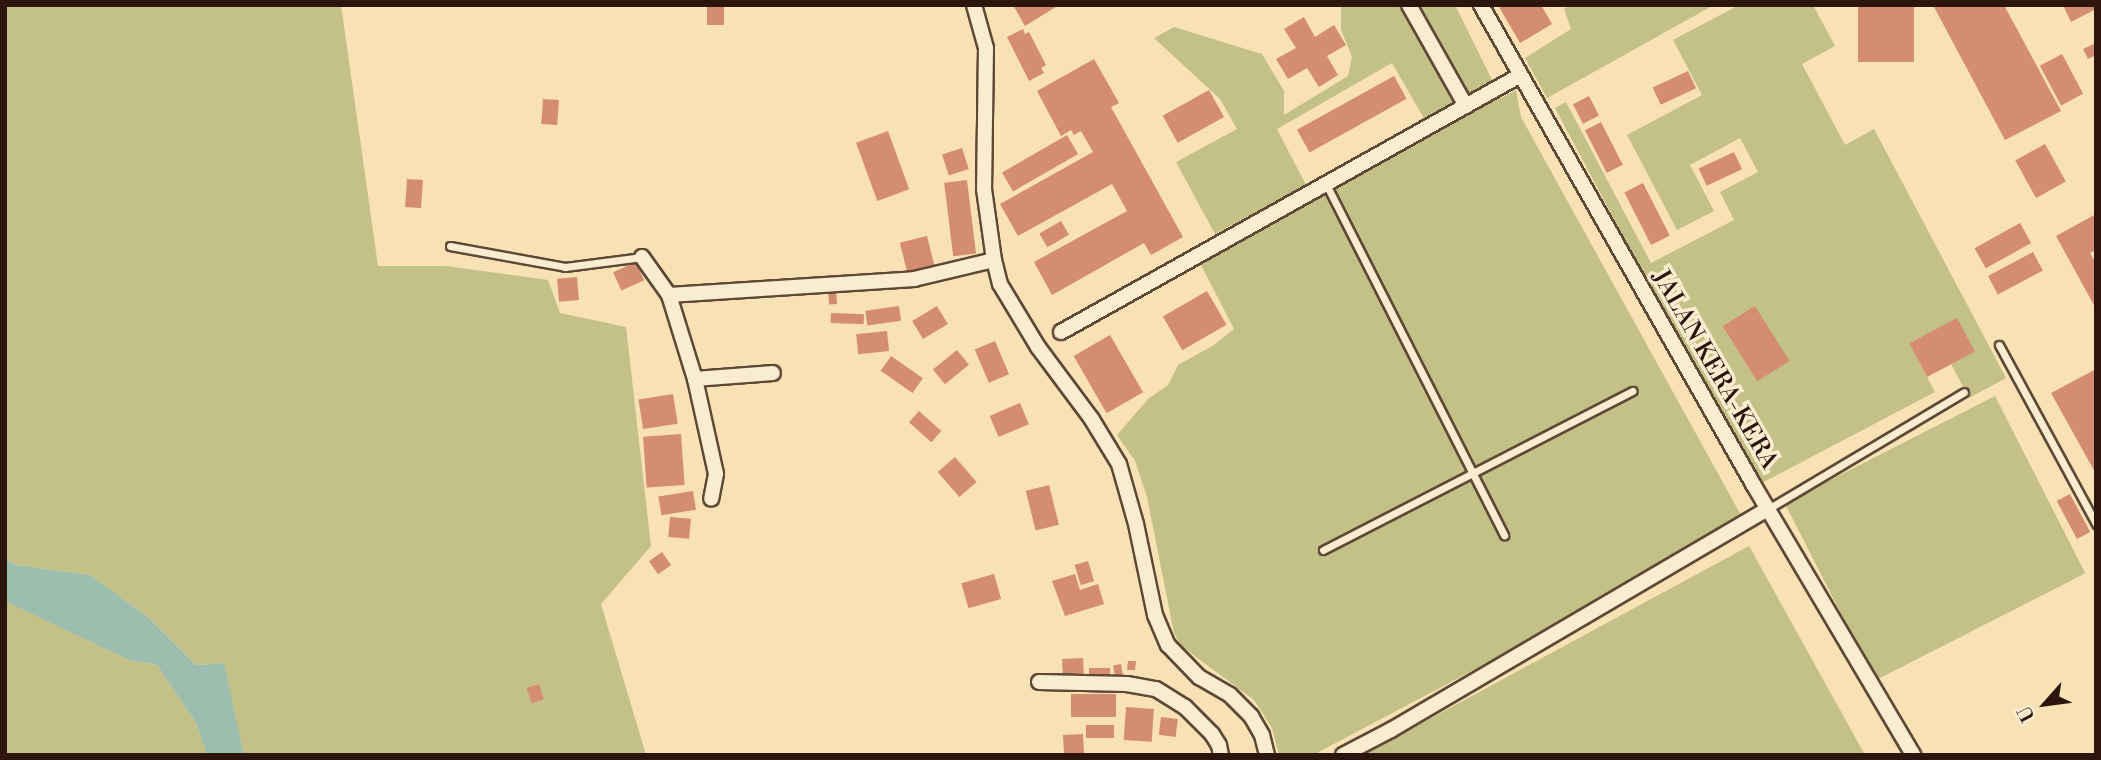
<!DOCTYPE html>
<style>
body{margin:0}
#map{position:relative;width:2101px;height:760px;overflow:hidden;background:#f7e1b5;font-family:"Libre Bodoni",serif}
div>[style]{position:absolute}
.green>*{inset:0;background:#c4c188;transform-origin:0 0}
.water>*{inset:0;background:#9dbeae}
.building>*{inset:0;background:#d48d70;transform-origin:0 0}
.roads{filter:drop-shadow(2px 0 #5e4836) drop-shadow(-2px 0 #5e4836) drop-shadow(0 2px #5e4836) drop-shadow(0 -2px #5e4836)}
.service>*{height:7px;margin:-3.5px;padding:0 3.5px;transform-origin:3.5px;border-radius:3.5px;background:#faeccf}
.minor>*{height:14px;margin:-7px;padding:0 7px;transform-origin:7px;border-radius:7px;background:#faeccf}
span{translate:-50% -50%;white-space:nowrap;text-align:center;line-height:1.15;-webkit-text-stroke:7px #faeccf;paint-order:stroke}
.street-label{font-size:24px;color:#2b150c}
.frame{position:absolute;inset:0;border:7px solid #2b150c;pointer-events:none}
.north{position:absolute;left:2010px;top:669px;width:70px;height:70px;-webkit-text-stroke:5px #faeccf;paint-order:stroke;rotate:242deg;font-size:19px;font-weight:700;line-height:28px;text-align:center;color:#2b150c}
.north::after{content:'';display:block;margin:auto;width:24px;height:32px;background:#2b150c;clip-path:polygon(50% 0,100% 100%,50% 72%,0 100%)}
</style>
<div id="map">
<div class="green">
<i style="clip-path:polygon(5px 5px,341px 5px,378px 266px,446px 266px,548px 280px,560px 313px,626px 327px,651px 546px,601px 604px,646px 755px,244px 755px,223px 663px,196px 665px,147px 616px,90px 575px,16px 565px,5px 559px)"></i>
<i style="clip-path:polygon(1341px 5px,1402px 5px,1456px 101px,1425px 120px,1392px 63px,1277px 129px,1306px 185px,1215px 234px,1176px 162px,1237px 129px,1220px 99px,1154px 38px,1174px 27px,1262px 54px,1284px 91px,1284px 115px,1348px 76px,1352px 57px,1341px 30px)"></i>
<i style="clip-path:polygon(1420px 5px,1455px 5px,1501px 98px,1516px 90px,1521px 117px,1742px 517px,1555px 627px,1313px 755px,1279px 755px,1272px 728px,1254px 700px,1180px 645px,1174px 633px,1147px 497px,1135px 461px,1117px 435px,1148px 399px,1168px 385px,1178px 365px,1214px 345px,1234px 329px,1199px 261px,1478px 110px)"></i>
<i style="clip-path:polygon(1571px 5px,1714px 5px,1547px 98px,1525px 58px,1571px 29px,1564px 9px)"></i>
<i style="clip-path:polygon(1739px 5px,1813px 5px,1835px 46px,1802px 64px,1845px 145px,1874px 129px,2006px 378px,1969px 398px,1941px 345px,1917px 358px,1935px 392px,1756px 486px,1555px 108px,1566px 102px,1651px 263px,1734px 220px,1720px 192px,1758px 172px,1740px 138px,1690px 165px,1714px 211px,1677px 230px,1627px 135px,1702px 95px,1673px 40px)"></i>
<i style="left:1995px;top:396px;width:199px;height:236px;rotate:63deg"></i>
<i style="clip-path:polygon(1749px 546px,1865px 755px,1363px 755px)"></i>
<i style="clip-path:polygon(5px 600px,129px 660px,157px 665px,196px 723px,207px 755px,5px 755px)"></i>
</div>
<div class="water">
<i style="clip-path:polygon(5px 559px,16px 565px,90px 575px,147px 616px,196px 665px,224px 663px,244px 755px,207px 755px,196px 723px,157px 665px,129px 660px,5px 601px)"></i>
</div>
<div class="building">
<i style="left:707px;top:5px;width:17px;height:20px"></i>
<i style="clip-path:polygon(1013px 5px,1059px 5px,1025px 26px)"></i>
<i style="clip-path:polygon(1498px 5px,1541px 5px,1552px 24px,1520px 43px)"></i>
<i style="left:1858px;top:5px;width:56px;height:57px"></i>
<i style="clip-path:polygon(1933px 5px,2004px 5px,2061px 111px,2005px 140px)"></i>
<i style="clip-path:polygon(2063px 5px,2096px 5px,2096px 9px,2071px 22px)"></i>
<i style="clip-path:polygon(1304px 17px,1315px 37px,1334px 25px,1346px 45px,1327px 56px,1338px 75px,1319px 87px,1307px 68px,1288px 79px,1276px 59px,1296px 48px,1284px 29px)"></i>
<i style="clip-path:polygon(1023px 29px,1025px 34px,1029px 32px,1046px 65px,1041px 68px,1044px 73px,1029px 81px,1007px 37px)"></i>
<i style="clip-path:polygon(2096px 43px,2096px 55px,2088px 59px,2083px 49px)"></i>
<i style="left:2062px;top:54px;width:45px;height:25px;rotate:62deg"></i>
<i style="clip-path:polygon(1094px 59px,1119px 103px,1111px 107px,1183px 237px,1151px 255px,1144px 243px,1052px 295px,1034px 262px,1127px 211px,1112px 184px,1018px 236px,1000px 204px,1093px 152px,1081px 131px,1074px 135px,1071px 130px,1061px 136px,1037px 91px)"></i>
<i style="left:1688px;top:71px;width:19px;height:39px;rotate:65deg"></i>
<i style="left:1394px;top:76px;width:26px;height:111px;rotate:61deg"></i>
<i style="left:1209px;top:90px;width:31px;height:53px;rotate:61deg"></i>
<i style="left:1589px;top:96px;width:22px;height:18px;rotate:63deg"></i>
<i style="left:543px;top:99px;width:16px;height:25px;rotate:4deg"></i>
<i style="left:1601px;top:122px;width:48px;height:18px;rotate:63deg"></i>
<i style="left:888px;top:131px;width:62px;height:34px;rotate:70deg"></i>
<i style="left:1067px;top:135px;width:22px;height:75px;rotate:60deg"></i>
<i style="left:2045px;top:144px;width:43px;height:34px;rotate:61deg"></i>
<i style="left:962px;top:148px;width:22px;height:21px;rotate:72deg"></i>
<i style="left:1734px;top:152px;width:19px;height:39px;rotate:65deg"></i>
<i style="left:407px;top:179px;width:16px;height:28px;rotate:4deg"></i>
<i style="left:967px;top:180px;width:74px;height:23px;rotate:83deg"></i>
<i style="left:1643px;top:183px;width:59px;height:21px;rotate:63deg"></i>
<i style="clip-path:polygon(2096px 214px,2096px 250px,2090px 253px,2096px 263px,2096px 309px,2056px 236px)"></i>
<i style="left:1061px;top:221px;width:16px;height:25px;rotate:60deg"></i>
<i style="left:2020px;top:223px;width:23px;height:52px;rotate:61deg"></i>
<i style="left:927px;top:236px;width:33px;height:28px;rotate:76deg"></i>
<i style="left:2033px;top:252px;width:21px;height:51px;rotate:62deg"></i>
<i style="left:636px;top:262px;width:20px;height:25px;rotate:66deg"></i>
<i style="left:577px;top:277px;width:23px;height:20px;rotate:85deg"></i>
<i style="left:836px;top:289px;width:15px;height:8px;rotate:86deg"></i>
<i style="left:1207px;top:291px;width:39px;height:51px;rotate:60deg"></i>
<i style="left:899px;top:306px;width:15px;height:34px;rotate:82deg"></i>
<i style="left:937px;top:306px;width:21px;height:29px;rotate:59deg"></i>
<i style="left:1755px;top:306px;width:65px;height:38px;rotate:58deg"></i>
<i style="left:831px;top:313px;width:33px;height:10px;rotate:2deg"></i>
<i style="left:1957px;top:318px;width:38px;height:54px;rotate:62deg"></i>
<i style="left:887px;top:331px;width:20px;height:31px;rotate:84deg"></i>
<i style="left:1110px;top:335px;width:66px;height:42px;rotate:60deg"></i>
<i style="left:995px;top:341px;width:36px;height:22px;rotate:67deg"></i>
<i style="left:957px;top:350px;width:19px;height:31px;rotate:51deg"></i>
<i style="left:891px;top:356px;width:39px;height:18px;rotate:35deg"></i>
<i style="clip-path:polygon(2096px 369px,2096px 474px,2051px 393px)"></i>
<i style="left:673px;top:394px;width:30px;height:35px;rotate:81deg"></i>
<i style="left:1020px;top:403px;width:23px;height:33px;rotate:67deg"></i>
<i style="left:919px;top:411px;width:30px;height:15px;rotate:42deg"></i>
<i style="left:681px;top:434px;width:51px;height:38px;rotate:86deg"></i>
<i style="left:955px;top:457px;width:33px;height:23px;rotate:49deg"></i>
<i style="left:1049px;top:485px;width:41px;height:24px;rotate:76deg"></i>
<i style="left:693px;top:491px;width:19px;height:35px;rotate:81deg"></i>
<i style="left:2070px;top:494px;width:43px;height:15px;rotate:62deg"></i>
<i style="left:670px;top:517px;width:21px;height:20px;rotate:5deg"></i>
<i style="left:662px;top:552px;width:16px;height:16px;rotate:55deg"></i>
<i style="left:1088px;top:561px;width:21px;height:14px;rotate:73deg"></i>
<i style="left:994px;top:574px;width:26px;height:34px;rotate:74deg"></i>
<i style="clip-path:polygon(1075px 574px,1080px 590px,1098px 584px,1104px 604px,1065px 616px,1052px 581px)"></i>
<i style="left:1083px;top:658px;width:21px;height:21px;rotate:87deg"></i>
<i style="clip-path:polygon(1128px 661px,1136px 661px,1135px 670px,1127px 670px)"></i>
<i style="left:1121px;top:664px;width:17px;height:8px;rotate:80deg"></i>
<i style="left:1089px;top:668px;width:21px;height:11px"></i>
<i style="left:539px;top:684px;width:16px;height:13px;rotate:72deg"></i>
<i style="left:1071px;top:694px;width:45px;height:23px"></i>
<i style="left:1126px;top:707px;width:28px;height:33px;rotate:4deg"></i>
<i style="left:1161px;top:717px;width:17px;height:18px;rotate:7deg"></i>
<i style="left:1114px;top:725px;width:13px;height:28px;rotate:90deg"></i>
<i style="left:1083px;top:734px;width:19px;height:20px;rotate:87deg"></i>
</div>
<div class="roads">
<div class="service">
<i style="left:1326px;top:184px;width:394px;rotate:63.1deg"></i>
<i style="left:450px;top:246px;width:117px;rotate:10.3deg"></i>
<i style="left:565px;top:267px;width:78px;rotate:-7.4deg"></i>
<i style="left:1999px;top:345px;width:204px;rotate:61.5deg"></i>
<i style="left:1768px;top:509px;width:228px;rotate:-30.8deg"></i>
<i style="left:1323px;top:550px;width:348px;rotate:-27.2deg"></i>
</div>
<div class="minor">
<i style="left:974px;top:5px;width:45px;rotate:74.4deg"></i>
<i style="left:986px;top:48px;width:141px;rotate:90.8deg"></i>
<i style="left:984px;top:189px;width:72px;rotate:82deg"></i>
<i style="left:994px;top:260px;width:25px;rotate:76deg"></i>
<i style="left:1000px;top:284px;width:74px;rotate:58.9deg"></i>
<i style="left:1038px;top:347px;width:89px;rotate:53.3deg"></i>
<i style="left:1091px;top:418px;width:54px;rotate:58.7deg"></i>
<i style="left:1119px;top:464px;width:62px;rotate:74.2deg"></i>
<i style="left:1136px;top:524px;width:93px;rotate:78.2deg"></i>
<i style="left:1155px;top:615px;width:33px;rotate:67deg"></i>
<i style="left:1168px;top:645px;width:45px;rotate:45.9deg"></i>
<i style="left:1199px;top:677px;width:36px;rotate:30deg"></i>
<i style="left:1230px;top:695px;width:30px;rotate:45deg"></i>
<i style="left:1251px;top:716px;width:22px;rotate:60deg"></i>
<i style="left:1262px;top:735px;width:21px;rotate:76deg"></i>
<i style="left:1409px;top:5px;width:116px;rotate:60.6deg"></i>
<i style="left:1481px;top:5px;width:551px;rotate:60.41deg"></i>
<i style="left:1753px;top:484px;width:315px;rotate:59.4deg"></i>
<i style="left:642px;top:257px;width:47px;rotate:54.6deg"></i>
<i style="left:669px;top:295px;width:88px;rotate:72.8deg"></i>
<i style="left:695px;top:379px;width:97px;rotate:77.5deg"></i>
<i style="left:716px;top:474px;width:25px;rotate:101deg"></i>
<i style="left:669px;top:295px;width:246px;rotate:-3.7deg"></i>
<i style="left:914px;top:279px;width:82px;rotate:-13.4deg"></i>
<i style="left:1061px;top:332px;width:525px;rotate:-29.2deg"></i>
<i style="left:695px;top:379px;width:78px;rotate:-4.4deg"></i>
<i style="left:1039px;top:682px;width:88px;rotate:1.3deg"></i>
<i style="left:1127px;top:684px;width:29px;rotate:10deg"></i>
<i style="left:1156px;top:689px;width:34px;rotate:32deg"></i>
<i style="left:1185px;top:707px;width:38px;rotate:45deg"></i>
<i style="left:1212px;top:734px;width:13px;rotate:58deg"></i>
<i style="left:1219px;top:745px;width:10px;rotate:79deg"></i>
<i style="left:1343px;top:755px;width:54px;rotate:-27.5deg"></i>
<i style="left:1391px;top:730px;width:437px;rotate:-30.4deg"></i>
</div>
</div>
<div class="street-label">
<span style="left:1714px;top:370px;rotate:60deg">JALAN KERA-KERA</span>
</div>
<div class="frame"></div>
<div class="north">U</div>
</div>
